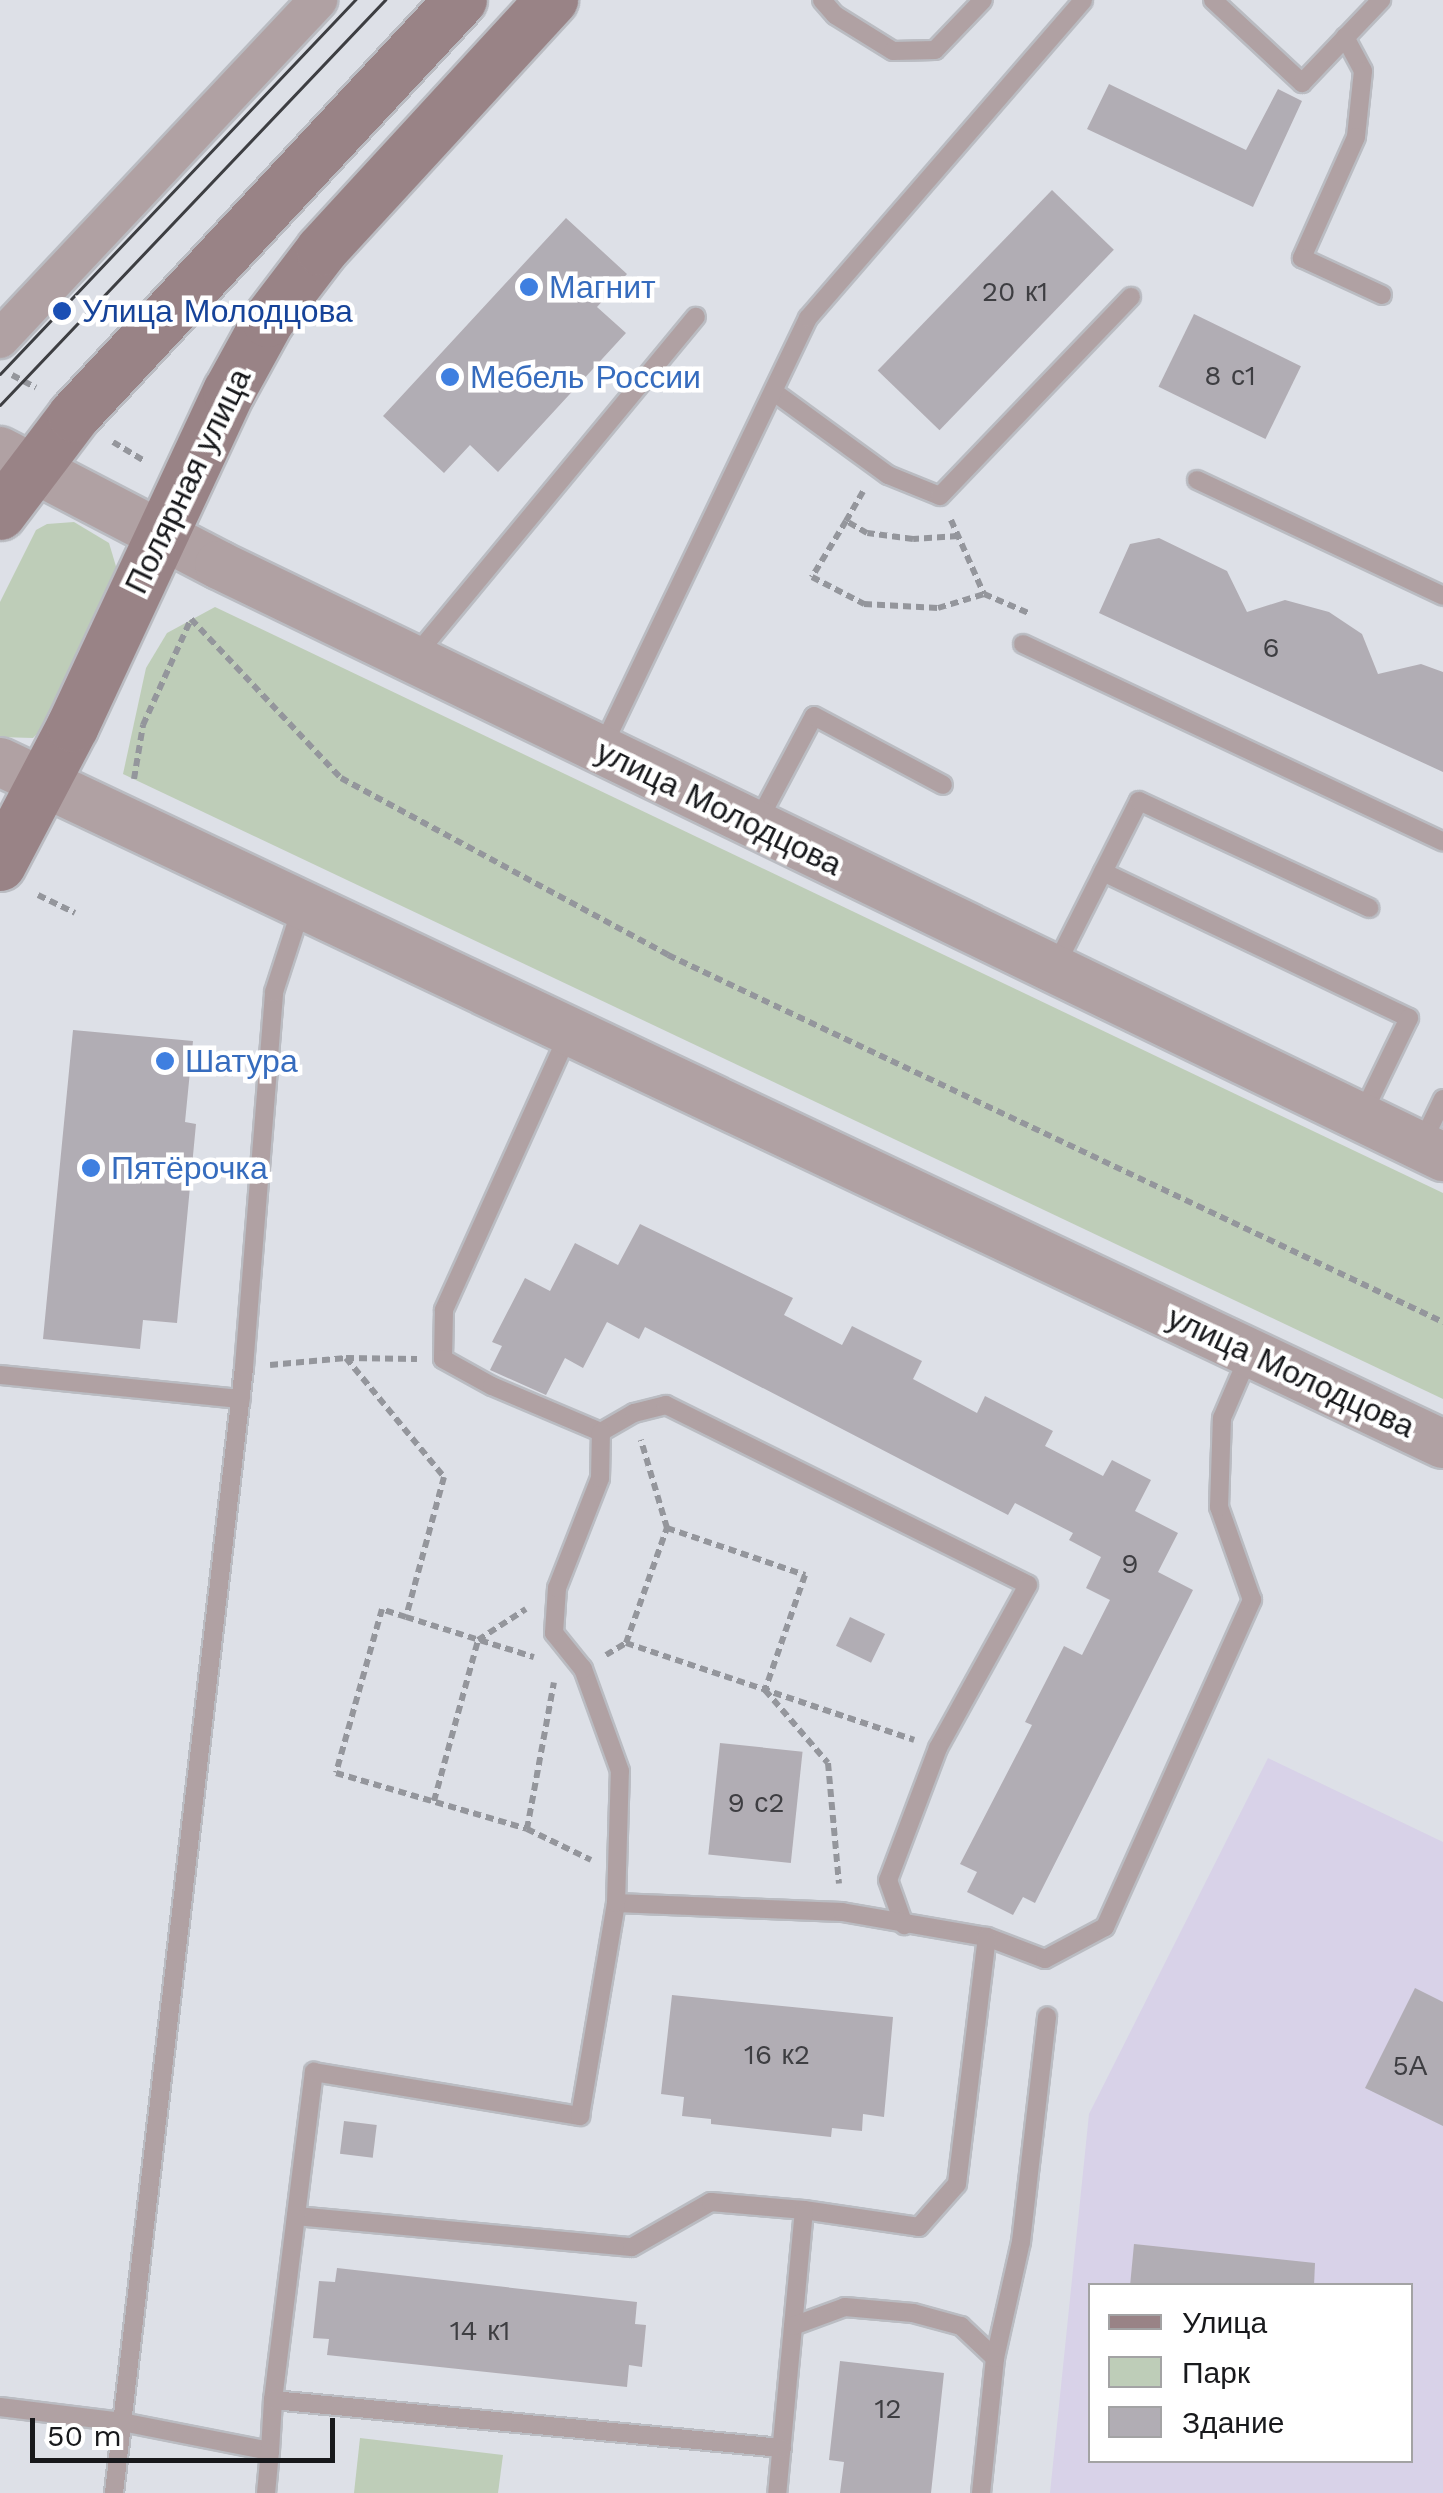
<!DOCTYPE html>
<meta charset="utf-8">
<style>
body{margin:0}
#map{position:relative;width:1443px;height:2493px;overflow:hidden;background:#dde0e7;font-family:"Work Sans",sans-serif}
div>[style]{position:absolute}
.industrial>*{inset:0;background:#d8d2e8}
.green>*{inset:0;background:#becdb8}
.building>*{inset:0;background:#b1adb4;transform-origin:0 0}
.path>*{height:6px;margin-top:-3px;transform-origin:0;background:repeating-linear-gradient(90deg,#94969c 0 8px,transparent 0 13px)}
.roads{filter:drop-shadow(2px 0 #babcc2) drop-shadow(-2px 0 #babcc2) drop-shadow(0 2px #babcc2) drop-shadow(0 -2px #babcc2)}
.service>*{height:18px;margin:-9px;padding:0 9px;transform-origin:9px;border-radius:9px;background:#b0a1a3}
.minor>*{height:38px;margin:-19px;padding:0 19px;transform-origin:19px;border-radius:19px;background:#b0a1a3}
.tertiary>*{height:48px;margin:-24px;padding:0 24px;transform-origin:24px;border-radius:24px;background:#b0a1a3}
.secondary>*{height:52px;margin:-26px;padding:0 26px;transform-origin:26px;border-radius:26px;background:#998386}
.tram>*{height:2.5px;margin:-1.25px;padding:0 1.25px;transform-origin:1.25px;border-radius:1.25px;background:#3d3e42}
.dots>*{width:28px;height:28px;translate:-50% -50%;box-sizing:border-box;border:5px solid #fff;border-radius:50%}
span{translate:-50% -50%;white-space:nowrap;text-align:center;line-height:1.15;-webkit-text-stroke:9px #fff;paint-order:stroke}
.number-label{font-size:28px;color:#3e3e42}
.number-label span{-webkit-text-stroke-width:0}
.shop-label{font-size:32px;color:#366cbe}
.left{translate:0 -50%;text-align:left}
.transit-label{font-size:32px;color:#164399}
.street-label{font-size:32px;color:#18191c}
.legend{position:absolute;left:1088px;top:2283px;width:325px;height:180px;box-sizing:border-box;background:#fff;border:2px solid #a3a3a4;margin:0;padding:12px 18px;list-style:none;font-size:30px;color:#18191c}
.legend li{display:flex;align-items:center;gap:20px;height:50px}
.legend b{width:50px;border:2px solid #a3a3a4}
.scale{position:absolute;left:30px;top:2418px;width:305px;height:45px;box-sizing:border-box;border:5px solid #18191c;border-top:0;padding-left:12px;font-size:30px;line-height:35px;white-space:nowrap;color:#18191c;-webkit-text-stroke:8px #fff;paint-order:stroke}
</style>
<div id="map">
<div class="industrial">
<i style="clip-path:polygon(evenodd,1268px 1758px,1443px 1842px,1443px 2493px,1050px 2493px,1089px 2114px,1268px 1758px,1090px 2286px,1410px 2286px,1410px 2460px,1090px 2460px,1090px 2286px)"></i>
</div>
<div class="green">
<i style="clip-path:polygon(74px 522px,109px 543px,118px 573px,45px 726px,33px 738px,0 737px,0 602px,36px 530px,47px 524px)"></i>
<i style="clip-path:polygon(215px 607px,1443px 1193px,1443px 1399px,123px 774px,146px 668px,167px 633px)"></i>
<i style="clip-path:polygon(360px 2438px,503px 2455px,498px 2493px,354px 2493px)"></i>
</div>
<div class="building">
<i style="clip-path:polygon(1109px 84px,1246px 150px,1278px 89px,1302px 101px,1253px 207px,1087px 129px)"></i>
<i style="left:1052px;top:190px;width:86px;height:251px;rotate:44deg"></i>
<i style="clip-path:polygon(566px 218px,627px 274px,597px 307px,626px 333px,498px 472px,470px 445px,444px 473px,383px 416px)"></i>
<i style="left:1194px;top:314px;width:119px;height:81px;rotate:26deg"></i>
<i style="clip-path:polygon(1159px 538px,1227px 571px,1247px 612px,1285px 600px,1329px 612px,1362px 634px,1378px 674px,1421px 664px,1443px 672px,1443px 772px,1099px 613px,1130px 544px)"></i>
<i style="clip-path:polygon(73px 1030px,193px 1041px,185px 1122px,196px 1124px,177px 1323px,143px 1320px,140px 1349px,43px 1339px)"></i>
<i style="clip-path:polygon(640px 1224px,793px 1298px,784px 1315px,842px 1345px,852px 1326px,922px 1361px,913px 1379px,977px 1413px,985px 1396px,1053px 1431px,1045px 1446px,1103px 1476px,1112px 1460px,1151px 1480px,1135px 1511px,1178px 1533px,1158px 1572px,1193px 1590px,1035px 1903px,1023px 1897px,1013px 1915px,967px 1892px,977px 1872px,960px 1864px,1032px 1725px,1025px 1722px,1064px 1646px,1082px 1655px,1110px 1600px,1086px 1588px,1101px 1557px,1069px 1540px,1073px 1533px,1015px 1503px,1008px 1515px,645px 1327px,639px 1339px,607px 1322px,583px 1368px,565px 1358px,546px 1395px,490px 1370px,502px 1346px,492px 1342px,525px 1278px,550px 1291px,575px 1243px,618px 1265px)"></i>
<i style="left:850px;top:1617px;width:39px;height:32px;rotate:26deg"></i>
<i style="left:720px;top:1743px;width:83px;height:112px;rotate:6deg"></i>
<i style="clip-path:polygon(1415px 1988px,1443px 2002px,1443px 2126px,1365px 2088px)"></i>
<i style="clip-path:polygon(672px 1995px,893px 2017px,884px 2117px,863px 2114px,862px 2131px,832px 2128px,831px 2137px,711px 2124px,711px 2119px,682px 2116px,684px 2097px,661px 2094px)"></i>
<i style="left:344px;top:2121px;width:33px;height:33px;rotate:7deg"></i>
<i style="clip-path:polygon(1134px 2244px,1315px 2263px,1314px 2286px,1130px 2286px)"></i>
<i style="clip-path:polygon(337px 2268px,637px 2302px,635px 2324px,646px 2325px,642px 2367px,629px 2365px,627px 2387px,327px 2355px,329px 2339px,313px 2338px,319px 2281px,335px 2282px)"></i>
<i style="clip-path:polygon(840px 2361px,944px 2373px,931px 2493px,840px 2493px,844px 2462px,829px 2460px)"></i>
</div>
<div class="path">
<i style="left:12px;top:375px;width:27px;rotate:28deg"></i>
<i style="left:113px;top:442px;width:37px;rotate:31deg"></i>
<i style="left:951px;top:520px;width:81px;rotate:66deg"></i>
<i style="left:984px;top:594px;width:51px;rotate:23.1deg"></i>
<i style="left:846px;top:521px;width:34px;rotate:-60deg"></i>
<i style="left:958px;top:536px;width:45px;rotate:176.2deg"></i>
<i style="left:913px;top:539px;width:46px;rotate:-172.6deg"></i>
<i style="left:867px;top:533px;width:24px;rotate:-150deg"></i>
<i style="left:846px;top:521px;width:66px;rotate:121.3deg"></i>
<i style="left:812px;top:577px;width:59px;rotate:27.4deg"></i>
<i style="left:864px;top:604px;width:74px;rotate:3.1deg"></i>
<i style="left:938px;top:608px;width:48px;rotate:-16.9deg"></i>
<i style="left:134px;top:779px;width:55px;rotate:-80.5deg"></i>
<i style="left:143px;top:725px;width:116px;rotate:-65.6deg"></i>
<i style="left:191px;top:619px;width:219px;rotate:46.7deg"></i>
<i style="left:341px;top:778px;width:372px;rotate:28.4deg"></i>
<i style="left:668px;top:955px;width:858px;rotate:25.34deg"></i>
<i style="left:38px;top:895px;width:41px;rotate:25.9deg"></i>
<i style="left:346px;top:1358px;width:154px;rotate:50.5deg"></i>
<i style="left:444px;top:1477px;width:145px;rotate:105.2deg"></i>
<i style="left:406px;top:1617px;width:25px;rotate:-162deg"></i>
<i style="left:382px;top:1609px;width:170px;rotate:105.7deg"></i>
<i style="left:336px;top:1773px;width:199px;rotate:16.3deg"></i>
<i style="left:527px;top:1829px;width:71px;rotate:25.8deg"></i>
<i style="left:270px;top:1365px;width:76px;rotate:-5.3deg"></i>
<i style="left:346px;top:1358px;width:71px;rotate:0.8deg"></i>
<i style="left:667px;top:1528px;width:146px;rotate:18.8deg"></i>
<i style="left:805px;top:1575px;width:122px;rotate:109.2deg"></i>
<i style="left:765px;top:1690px;width:96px;rotate:49.2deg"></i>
<i style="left:828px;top:1763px;width:121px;rotate:84.8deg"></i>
<i style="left:406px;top:1617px;width:134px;rotate:17.4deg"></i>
<i style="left:626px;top:1643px;width:122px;rotate:-70.4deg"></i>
<i style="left:667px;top:1528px;width:92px;rotate:-106.5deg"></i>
<i style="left:606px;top:1655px;width:23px;rotate:-31deg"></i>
<i style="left:626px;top:1643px;width:304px;rotate:18.6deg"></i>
<i style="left:434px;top:1801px;width:167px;rotate:-74.7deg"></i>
<i style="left:478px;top:1640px;width:57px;rotate:-32.9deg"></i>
<i style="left:527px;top:1829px;width:149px;rotate:-79.6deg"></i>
</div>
<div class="roads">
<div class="service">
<i style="left:822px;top:0;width:20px;rotate:49deg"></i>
<i style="left:835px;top:15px;width:68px;rotate:31.8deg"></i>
<i style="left:893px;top:51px;width:42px;rotate:-1.4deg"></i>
<i style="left:935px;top:50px;width:69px;rotate:-46.2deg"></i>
<i style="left:1213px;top:0;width:122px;rotate:43deg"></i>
<i style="left:1302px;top:83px;width:115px;rotate:-46.4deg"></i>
<i style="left:1345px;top:37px;width:38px;rotate:62deg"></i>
<i style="left:1363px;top:71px;width:66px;rotate:96.1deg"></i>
<i style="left:1356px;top:137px;width:133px;rotate:114.1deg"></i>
<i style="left:1302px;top:258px;width:88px;rotate:24.8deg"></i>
<i style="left:774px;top:392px;width:141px;rotate:36.1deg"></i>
<i style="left:888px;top:475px;width:56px;rotate:22deg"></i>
<i style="left:940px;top:496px;width:276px;rotate:-46.2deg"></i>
<i style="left:1197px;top:480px;width:272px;rotate:25.2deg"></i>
<i style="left:1023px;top:644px;width:464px;rotate:25.2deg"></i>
<i style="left:416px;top:655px;width:439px;rotate:-50.4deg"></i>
<i style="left:601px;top:750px;width:479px;rotate:-64.4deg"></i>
<i style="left:808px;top:318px;width:420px;rotate:-49.1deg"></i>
<i style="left:756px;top:825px;width:123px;rotate:-62deg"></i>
<i style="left:814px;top:716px;width:146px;rotate:28.1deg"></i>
<i style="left:1103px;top:872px;width:339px;rotate:25.5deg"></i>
<i style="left:1409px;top:1018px;width:110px;rotate:115.9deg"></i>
<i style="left:1054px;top:969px;width:188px;rotate:-63.2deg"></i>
<i style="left:1139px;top:801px;width:254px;rotate:24.9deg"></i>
<i style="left:568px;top:1035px;width:302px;rotate:114.3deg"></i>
<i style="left:444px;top:1310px;width:49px;rotate:91.2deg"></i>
<i style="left:443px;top:1359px;width:56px;rotate:28.9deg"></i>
<i style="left:492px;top:1386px;width:118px;rotate:22.9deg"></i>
<i style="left:1421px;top:1145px;width:51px;rotate:-64.4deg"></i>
<i style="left:0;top:1375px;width:242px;rotate:5.7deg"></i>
<i style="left:601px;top:1432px;width:38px;rotate:-30deg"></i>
<i style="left:634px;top:1413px;width:33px;rotate:-14deg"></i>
<i style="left:666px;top:1405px;width:404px;rotate:26.4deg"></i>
<i style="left:1028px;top:1585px;width:186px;rotate:118.9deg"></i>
<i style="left:938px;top:1748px;width:141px;rotate:110.7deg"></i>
<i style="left:888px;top:1880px;width:48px;rotate:70.4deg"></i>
<i style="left:616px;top:1903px;width:226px;rotate:2.3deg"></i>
<i style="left:842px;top:1912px;width:147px;rotate:9.8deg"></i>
<i style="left:987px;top:1937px;width:62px;rotate:20.8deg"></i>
<i style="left:1045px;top:1959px;width:68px;rotate:-28.1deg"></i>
<i style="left:1105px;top:1927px;width:359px;rotate:-65.8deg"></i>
<i style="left:1252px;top:1600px;width:99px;rotate:-109.5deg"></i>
<i style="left:1219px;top:1507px;width:89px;rotate:-88.1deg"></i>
<i style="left:1222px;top:1418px;width:71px;rotate:-66.7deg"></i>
<i style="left:804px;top:2210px;width:116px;rotate:8.4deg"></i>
<i style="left:919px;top:2227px;width:57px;rotate:-48.5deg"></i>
<i style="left:957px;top:2184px;width:249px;rotate:-83.1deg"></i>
<i style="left:296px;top:2216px;width:337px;rotate:5.3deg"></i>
<i style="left:632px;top:2247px;width:91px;rotate:-29.7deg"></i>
<i style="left:711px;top:2202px;width:93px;rotate:4.9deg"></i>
<i style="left:804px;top:2210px;width:284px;rotate:95.4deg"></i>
<i style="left:793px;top:2326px;width:55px;rotate:-20.1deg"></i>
<i style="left:845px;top:2307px;width:68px;rotate:5deg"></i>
<i style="left:913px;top:2313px;width:50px;rotate:15.2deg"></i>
<i style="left:961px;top:2326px;width:47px;rotate:43.3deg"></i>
<i style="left:995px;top:2358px;width:136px;rotate:95.9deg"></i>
<i style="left:995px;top:2358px;width:119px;rotate:-77.4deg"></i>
<i style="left:1021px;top:2242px;width:227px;rotate:-83.4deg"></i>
<i style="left:273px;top:2400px;width:331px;rotate:-82.9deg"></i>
<i style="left:314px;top:2072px;width:270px;rotate:9.4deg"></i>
<i style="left:580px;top:2116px;width:216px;rotate:-80.4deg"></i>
<i style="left:616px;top:1903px;width:132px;rotate:-88.3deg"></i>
<i style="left:620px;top:1771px;width:109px;rotate:-109.9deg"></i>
<i style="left:583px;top:1669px;width:46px;rotate:-128.9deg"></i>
<i style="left:554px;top:1633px;width:45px;rotate:-86.2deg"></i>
<i style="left:557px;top:1588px;width:118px;rotate:-68.6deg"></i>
<i style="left:600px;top:1478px;width:46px;rotate:-88.8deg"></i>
<i style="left:0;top:2407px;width:123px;rotate:7deg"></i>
<i style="left:122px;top:2422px;width:151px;rotate:11.1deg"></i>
<i style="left:270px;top:2451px;width:42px;rotate:95.4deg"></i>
<i style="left:270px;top:2451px;width:51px;rotate:-86.6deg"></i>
<i style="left:273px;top:2400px;width:511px;rotate:5.39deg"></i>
<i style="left:114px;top:2493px;width:1133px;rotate:-83.41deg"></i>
<i style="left:244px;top:1367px;width:376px;rotate:-85.4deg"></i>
<i style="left:274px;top:992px;width:90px;rotate:-72deg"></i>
</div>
<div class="minor">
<i style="left:0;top:339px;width:465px;rotate:-46.8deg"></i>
</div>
<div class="tertiary">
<i style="left:0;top:451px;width:247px;rotate:27.5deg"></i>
<i style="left:219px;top:565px;width:1360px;rotate:25.81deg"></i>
<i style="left:0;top:762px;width:1596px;rotate:25.3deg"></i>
</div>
<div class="secondary">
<i style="left:0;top:514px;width:123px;rotate:-52.9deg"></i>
<i style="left:74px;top:416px;width:568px;rotate:-47.07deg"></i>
<i style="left:0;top:865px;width:157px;rotate:-62.3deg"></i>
<i style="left:73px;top:726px;width:369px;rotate:-65deg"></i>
<i style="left:229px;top:392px;width:81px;rotate:-61.2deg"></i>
<i style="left:268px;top:321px;width:89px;rotate:-52.7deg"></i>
<i style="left:322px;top:250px;width:340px;rotate:-47.4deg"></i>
</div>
</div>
<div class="tram">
<i style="left:0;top:374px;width:516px;rotate:-46.49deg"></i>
<i style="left:0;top:405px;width:559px;rotate:-46.45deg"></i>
</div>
<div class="dots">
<i style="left:529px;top:287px;background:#3f7fe0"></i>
<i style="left:62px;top:311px;background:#1a4fb4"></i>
<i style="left:450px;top:377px;background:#3f7fe0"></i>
<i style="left:165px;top:1061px;background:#3f7fe0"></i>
<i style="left:91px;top:1168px;background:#3f7fe0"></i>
</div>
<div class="number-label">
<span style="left:1015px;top:292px">20 к1</span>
<span style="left:1230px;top:376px">8 с1</span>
<span style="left:1271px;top:648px">6</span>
<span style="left:1130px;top:1564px">9</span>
<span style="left:756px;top:1803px">9 с2</span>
<span style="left:777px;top:2055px">16 к2</span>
<span style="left:1410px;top:2066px">5А</span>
<span style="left:480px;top:2331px">14 к1</span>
<span style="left:888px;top:2409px">12</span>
</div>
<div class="shop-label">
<span class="left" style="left:549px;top:287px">Магнит</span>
<span class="left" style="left:470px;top:377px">Мебель России</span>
<span class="left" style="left:185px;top:1061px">Шатура</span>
<span class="left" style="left:111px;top:1168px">Пятёрочка</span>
</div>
<div class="transit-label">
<span class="left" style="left:82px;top:311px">Улица Молодцова</span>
</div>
<div class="street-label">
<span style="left:188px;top:481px;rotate:-64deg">Полярная улица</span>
<span style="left:719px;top:808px;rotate:26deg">улица Молодцова</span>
<span style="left:1291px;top:1372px;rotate:25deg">улица Молодцова</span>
</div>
<ul class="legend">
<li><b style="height:12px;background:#998386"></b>Улица</li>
<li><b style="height:28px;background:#becdb8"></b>Парк</li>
<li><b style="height:28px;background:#b1adb4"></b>Здание</li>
</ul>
<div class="scale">50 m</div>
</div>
